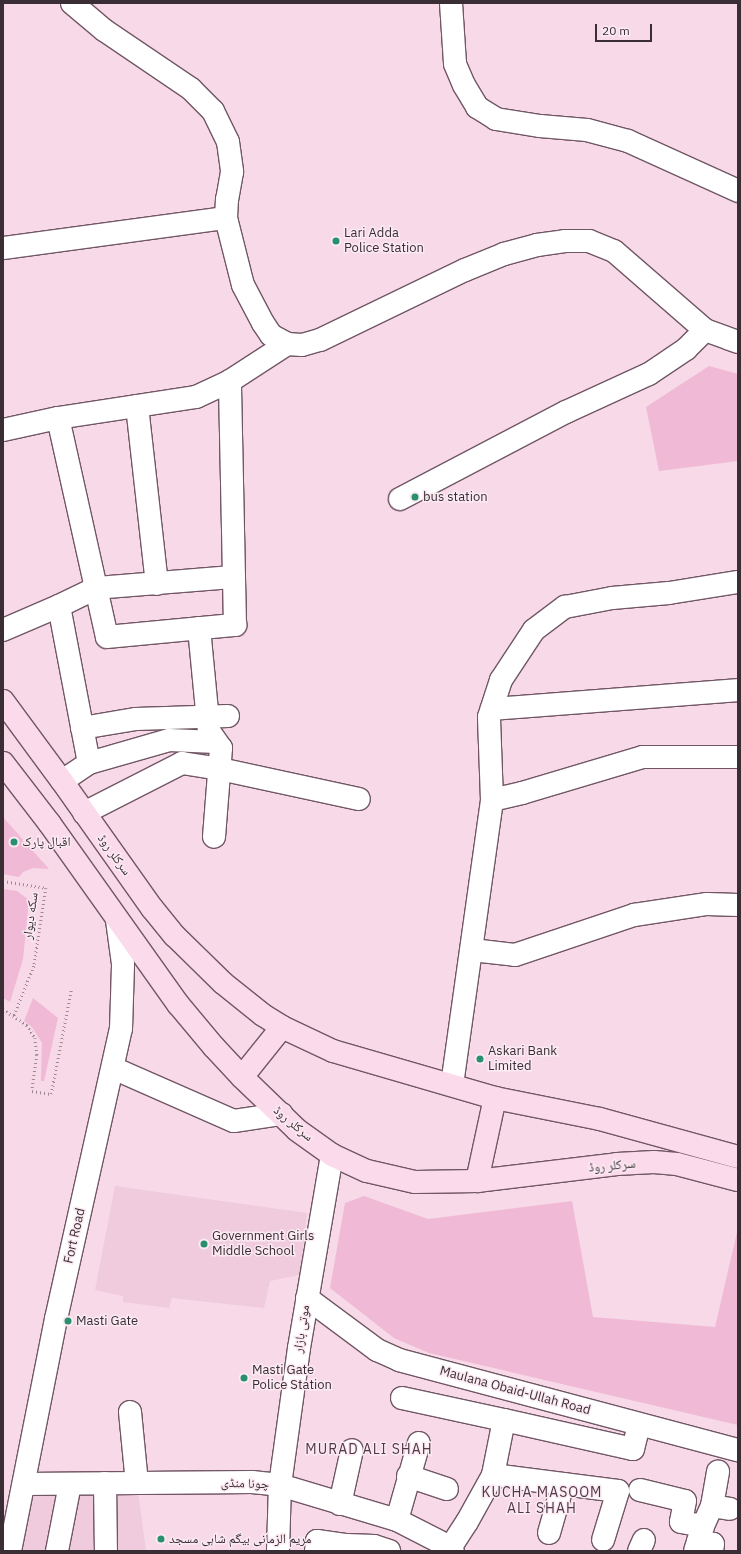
<!DOCTYPE html>
<meta charset="utf-8">
<style>
body{margin:0}
#map{position:relative;width:741px;height:1554px;overflow:hidden;background:#f7d9e8;font-family:"IBM Plex Sans","Noto Naskh Arabic",sans-serif}
div>[style]{position:absolute}
.built>*{inset:0;background:#f0cbde}
.green>*{inset:0;background:#f0b9d6}
.path>*{height:2.5px;margin-top:-1.25px;transform-origin:0;background:repeating-linear-gradient(90deg,#a08a95 0 1px,transparent 0 4px)}
.roads{filter:drop-shadow(1px 0 #715765) drop-shadow(-1px 0 #715765) drop-shadow(0 1px #715765) drop-shadow(0 -1px #715765)}
.minor>*{height:22px;margin:-11px;padding:0 11px;transform-origin:11px;border-radius:11px;background:#fff}
.major>*{height:22px;margin:-11px;padding:0 11px;transform-origin:11px;border-radius:11px;background:#fbdaeb}
.dots>*{width:11px;height:11px;translate:-50% -50%;box-sizing:border-box;border:2px solid #fceaf3;border-radius:50%}
span{translate:-50% -50%;white-space:nowrap;text-align:center;line-height:1.15;-webkit-text-stroke:3px #fceaf3;paint-order:stroke}
.poi-label{font-size:13px;color:#3a2e34}
.left{translate:0 -50%;text-align:left}
.street-label{font-size:13px;color:#3a2e34}
.neighbourhood-label{font-size:14px;color:#503845;letter-spacing:1px}
.frame{position:absolute;inset:0;border:4px solid #3a2e34;pointer-events:none}
.scale{position:absolute;left:595px;top:24px;width:57px;height:18px;box-sizing:border-box;border:2px solid #3a2e34;border-top:0;padding-left:5px;font-size:12px;line-height:14px;white-space:nowrap;color:#3a2e34;-webkit-text-stroke:3px #fceaf3;paint-order:stroke}
</style>
<div id="map">
<div class="built">
<i style="clip-path:polygon(115px 1186px,307px 1213px,300px 1275px,270px 1281px,264px 1308px,172px 1298px,169px 1308px,123px 1302px,123px 1296px,95px 1290px)"></i>
<i style="clip-path:polygon(137px 1483px,146px 1551px,10px 1551px,24px 1484px)"></i>
</div>
<div class="green">
<i style="clip-path:polygon(709px 366px,738px 374px,738px 461px,659px 471px,646px 407px)"></i>
<i style="clip-path:polygon(3px 817px,49px 869px,33px 868px,23px 872px,19px 877px,3px 874px)"></i>
<i style="clip-path:polygon(3px 889px,17px 891px,29px 900px,23px 959px,10px 1002px,3px 998px)"></i>
<i style="clip-path:polygon(33px 998px,58px 1018px,44px 1081px,41px 1081px,42px 1043px,32px 1027px,24px 1021px)"></i>
<i style="clip-path:polygon(364px 1196px,428px 1219px,572px 1201px,593px 1317px,715px 1327px,738px 1228px,738px 1425px,429px 1353px,394px 1338px,330px 1288px,345px 1203px)"></i>
</div>
<div class="path">
<i style="left:3px;top:881px;width:44px;rotate:9.2deg"></i>
<i style="left:46px;top:888px;width:79px;rotate:98.7deg"></i>
<i style="left:34px;top:966px;width:54px;rotate:111.8deg"></i>
<i style="left:3px;top:1009px;width:29px;rotate:34deg"></i>
<i style="left:27px;top:1025px;width:15px;rotate:58deg"></i>
<i style="left:35px;top:1038px;width:17px;rotate:83deg"></i>
<i style="left:37px;top:1055px;width:36px;rotate:98deg"></i>
<i style="left:32px;top:1091px;width:19px;rotate:9deg"></i>
<i style="left:51px;top:1094px;width:106px;rotate:-79.1deg"></i>
</div>
<div class="roads">
<div class="minor">
<i style="left:72px;top:3px;width:42px;rotate:40.2deg"></i>
<i style="left:104px;top:30px;width:105px;rotate:34.1deg"></i>
<i style="left:191px;top:89px;width:31px;rotate:45deg"></i>
<i style="left:213px;top:111px;width:34px;rotate:64deg"></i>
<i style="left:228px;top:142px;width:30px;rotate:82deg"></i>
<i style="left:232px;top:172px;width:27px;rotate:100deg"></i>
<i style="left:227px;top:199px;width:19px;rotate:93deg"></i>
<i style="left:226px;top:218px;width:69px;rotate:75.8deg"></i>
<i style="left:243px;top:285px;width:43px;rotate:62.2deg"></i>
<i style="left:263px;top:323px;width:14px;rotate:56deg"></i>
<i style="left:271px;top:335px;width:18px;rotate:29deg"></i>
<i style="left:287px;top:344px;width:15px;rotate:4deg"></i>
<i style="left:302px;top:345px;width:19px;rotate:-16deg"></i>
<i style="left:320px;top:340px;width:161px;rotate:-25.8deg"></i>
<i style="left:465px;top:270px;width:42px;rotate:-22.3deg"></i>
<i style="left:504px;top:254px;width:34px;rotate:-15deg"></i>
<i style="left:537px;top:245px;width:28px;rotate:-8deg"></i>
<i style="left:565px;top:241px;width:24px"></i>
<i style="left:589px;top:241px;width:27px;rotate:22deg"></i>
<i style="left:614px;top:251px;width:121px;rotate:41deg"></i>
<i style="left:705px;top:330px;width:35px;rotate:20deg"></i>
<i style="left:451px;top:3px;width:61px;rotate:86.2deg"></i>
<i style="left:455px;top:64px;width:23px;rotate:67deg"></i>
<i style="left:464px;top:85px;width:26px;rotate:59deg"></i>
<i style="left:477px;top:107px;width:22px;rotate:32deg"></i>
<i style="left:496px;top:119px;width:45px;rotate:9deg"></i>
<i style="left:540px;top:126px;width:47px;rotate:4.9deg"></i>
<i style="left:587px;top:130px;width:42px;rotate:15deg"></i>
<i style="left:628px;top:141px;width:121px;rotate:24.4deg"></i>
<i style="left:3px;top:248px;width:225px;rotate:-7.7deg"></i>
<i style="left:137px;top:406px;width:179px;rotate:83.6deg"></i>
<i style="left:58px;top:418px;width:224px;rotate:77.4deg"></i>
<i style="left:107px;top:637px;width:129px;rotate:-5.4deg"></i>
<i style="left:235px;top:625px;width:244px;rotate:-91.2deg"></i>
<i style="left:3px;top:430px;width:56px;rotate:-12.3deg"></i>
<i style="left:58px;top:418px;width:140px;rotate:-8.7deg"></i>
<i style="left:196px;top:397px;width:38px;rotate:-25deg"></i>
<i style="left:230px;top:381px;width:68px;rotate:-33deg"></i>
<i style="left:400px;top:499px;width:187px;rotate:-27.7deg"></i>
<i style="left:566px;top:412px;width:91px;rotate:-24.6deg"></i>
<i style="left:649px;top:374px;width:45px;rotate:-34deg"></i>
<i style="left:686px;top:349px;width:27px;rotate:-45deg"></i>
<i style="left:59px;top:606px;width:160px;rotate:79.2deg"></i>
<i style="left:89px;top:763px;width:32px;rotate:146deg"></i>
<i style="left:199px;top:628px;width:103px;rotate:84.5deg"></i>
<i style="left:209px;top:731px;width:21px;rotate:55deg"></i>
<i style="left:221px;top:748px;width:89px;rotate:94.5deg"></i>
<i style="left:3px;top:630px;width:61px;rotate:-23.2deg"></i>
<i style="left:59px;top:606px;width:41px;rotate:-25.9deg"></i>
<i style="left:96px;top:588px;width:138px;rotate:-4.6deg"></i>
<i style="left:492px;top:709px;width:247px;rotate:-4.4deg"></i>
<i style="left:82px;top:728px;width:55px;rotate:-9.5deg"></i>
<i style="left:136px;top:719px;width:92px;rotate:-1.9deg"></i>
<i style="left:89px;top:763px;width:83px;rotate:-16deg"></i>
<i style="left:169px;top:740px;width:47px;rotate:2.4deg"></i>
<i style="left:492px;top:800px;width:83px;rotate:-92.1deg"></i>
<i style="left:489px;top:717px;width:39px;rotate:-72deg"></i>
<i style="left:501px;top:680px;width:60px;rotate:-56.6deg"></i>
<i style="left:534px;top:630px;width:39px;rotate:-37deg"></i>
<i style="left:565px;top:607px;width:48px;rotate:-10.8deg"></i>
<i style="left:612px;top:598px;width:57px;rotate:-5deg"></i>
<i style="left:669px;top:593px;width:70px;rotate:-9.1deg"></i>
<i style="left:84px;top:813px;width:110px;rotate:-27deg"></i>
<i style="left:182px;top:763px;width:38px;rotate:9deg"></i>
<i style="left:220px;top:769px;width:142px;rotate:12.2deg"></i>
<i style="left:472px;top:950px;width:43px;rotate:6.6deg"></i>
<i style="left:515px;top:955px;width:126px;rotate:-18.6deg"></i>
<i style="left:634px;top:915px;width:74px;rotate:-8.6deg"></i>
<i style="left:707px;top:904px;width:31px;rotate:2deg"></i>
<i style="left:113px;top:1068px;width:132px;rotate:23.7deg"></i>
<i style="left:234px;top:1121px;width:48px;rotate:-8.5deg"></i>
<i style="left:452px;top:1085px;width:288px;rotate:-82deg"></i>
<i style="left:492px;top:800px;width:31px;rotate:-13deg"></i>
<i style="left:522px;top:793px;width:126px;rotate:-16.6deg"></i>
<i style="left:643px;top:757px;width:95px"></i>
<i style="left:307px;top:1298px;width:87px;rotate:36.6deg"></i>
<i style="left:377px;top:1350px;width:24px;rotate:24deg"></i>
<i style="left:399px;top:1360px;width:351px;rotate:14.9deg"></i>
<i style="left:402px;top:1398px;width:104px;rotate:12.2deg"></i>
<i style="left:130px;top:1412px;width:71px;rotate:84.4deg"></i>
<i style="left:493px;top:1475px;width:126px;rotate:7.3deg"></i>
<i style="left:618px;top:1491px;width:51px;rotate:107deg"></i>
<i style="left:408px;top:1476px;width:41px;rotate:18.4deg"></i>
<i style="left:105px;top:1483px;width:68px;rotate:89.2deg"></i>
<i style="left:24px;top:1484px;width:228px;rotate:-0.5deg"></i>
<i style="left:252px;top:1482px;width:28px;rotate:6deg"></i>
<i style="left:280px;top:1485px;width:122px;rotate:16.7deg"></i>
<i style="left:397px;top:1520px;width:53px;rotate:27.1deg"></i>
<i style="left:444px;top:1544px;width:11px;rotate:38deg"></i>
<i style="left:640px;top:1490px;width:46px;rotate:13.7deg"></i>
<i style="left:685px;top:1501px;width:21px;rotate:101deg"></i>
<i style="left:681px;top:1522px;width:22px;rotate:10deg"></i>
<i style="left:340px;top:1504px;width:55px;rotate:-77.5deg"></i>
<i style="left:712px;top:1506px;width:18px;rotate:9deg"></i>
<i style="left:397px;top:1520px;width:80px;rotate:-74.1deg"></i>
<i style="left:549px;top:1533px;width:51px;rotate:-74.1deg"></i>
<i style="left:698px;top:1541px;width:15px;rotate:11deg"></i>
<i style="left:713px;top:1544px;width:7px;rotate:98deg"></i>
<i style="left:450px;top:1548px;width:31px;rotate:-57deg"></i>
<i style="left:467px;top:1522px;width:54px;rotate:-61deg"></i>
<i style="left:493px;top:1475px;width:56px;rotate:-78.7deg"></i>
<i style="left:504px;top:1420px;width:132px;rotate:12.7deg"></i>
<i style="left:633px;top:1449px;width:21px;rotate:-76deg"></i>
<i style="left:10px;top:1551px;width:237px;rotate:-78.8deg"></i>
<i style="left:56px;top:1319px;width:297px;rotate:-77.4deg"></i>
<i style="left:121px;top:1029px;width:65px;rotate:-88.2deg"></i>
<i style="left:123px;top:964px;width:44px;rotate:-97.8deg"></i>
<i style="left:57px;top:1551px;width:68px;rotate:-79deg"></i>
<i style="left:278px;top:1551px;width:66px;rotate:-88.3deg"></i>
<i style="left:280px;top:1485px;width:138px;rotate:-82.1deg"></i>
<i style="left:299px;top:1348px;width:196px;rotate:-80.3deg"></i>
<i style="left:316px;top:1551px;width:10px;rotate:-84deg"></i>
<i style="left:317px;top:1541px;width:30px;rotate:8deg"></i>
<i style="left:347px;top:1545px;width:27px;rotate:2deg"></i>
<i style="left:374px;top:1546px;width:16px;rotate:18deg"></i>
<i style="left:639px;top:1551px;width:12px;rotate:-66deg"></i>
<i style="left:695px;top:1551px;width:26px;rotate:-72deg"></i>
<i style="left:703px;top:1526px;width:22px;rotate:-66deg"></i>
<i style="left:712px;top:1506px;width:35px;rotate:-80deg"></i>
</div>
<div class="major">
<i style="left:3px;top:701px;width:99px;rotate:53.6deg"></i>
<i style="left:62px;top:781px;width:156px;rotate:54.7deg"></i>
<i style="left:152px;top:908px;width:36px;rotate:51deg"></i>
<i style="left:175px;top:936px;width:67px;rotate:44.4deg"></i>
<i style="left:223px;top:983px;width:51px;rotate:38.7deg"></i>
<i style="left:263px;top:1015px;width:22px;rotate:32deg"></i>
<i style="left:282px;top:1027px;width:56px;rotate:25.2deg"></i>
<i style="left:333px;top:1051px;width:169px;rotate:16.2deg"></i>
<i style="left:495px;top:1098px;width:107px;rotate:11.3deg"></i>
<i style="left:600px;top:1119px;width:143px;rotate:15.4deg"></i>
<i style="left:3px;top:763px;width:77px;rotate:52.4deg"></i>
<i style="left:50px;top:824px;width:221px;rotate:54.6deg"></i>
<i style="left:178px;top:1004px;width:56px;rotate:50.1deg"></i>
<i style="left:214px;top:1047px;width:41px;rotate:47deg"></i>
<i style="left:242px;top:1077px;width:76px;rotate:43.9deg"></i>
<i style="left:297px;top:1130px;width:43px;rotate:35.5deg"></i>
<i style="left:332px;top:1155px;width:38px;rotate:25deg"></i>
<i style="left:367px;top:1171px;width:49px;rotate:12.9deg"></i>
<i style="left:415px;top:1182px;width:62px;rotate:-0.9deg"></i>
<i style="left:477px;top:1181px;width:141px;rotate:-6.9deg"></i>
<i style="left:617px;top:1164px;width:37px;rotate:-3deg"></i>
<i style="left:654px;top:1162px;width:23px;rotate:5deg"></i>
<i style="left:677px;top:1164px;width:63px;rotate:14.7deg"></i>
<i style="left:242px;top:1077px;width:64px;rotate:-51.3deg"></i>
<i style="left:477px;top:1181px;width:85px;rotate:-77.8deg"></i>
</div>
</div>
<div class="dots">
<i style="left:336px;top:241px;background:#28906d"></i>
<i style="left:415px;top:497px;background:#28906d"></i>
<i style="left:14px;top:842px;background:#28906d"></i>
<i style="left:480px;top:1059px;background:#28906d"></i>
<i style="left:204px;top:1244px;background:#28906d"></i>
<i style="left:68px;top:1321px;background:#28906d"></i>
<i style="left:244px;top:1378px;background:#28906d"></i>
<i style="left:161px;top:1539px;background:#28906d"></i>
</div>
<div class="poi-label">
<span class="left" style="left:344px;top:241px">Lari Adda<br>Police Station</span>
<span class="left" style="left:423px;top:497px">bus station</span>
<span class="left" style="left:22px;top:842px">اقبال پارک</span>
<span class="left" style="left:488px;top:1059px">Askari Bank<br>Limited</span>
<span class="left" style="left:212px;top:1244px">Government Girls<br>Middle School</span>
<span class="left" style="left:76px;top:1321px">Masti Gate</span>
<span class="left" style="left:252px;top:1378px">Masti Gate<br>Police Station</span>
<span class="left" style="left:169px;top:1539px">مریم الزمانی بیگم شاہی مسجد</span>
</div>
<div class="street-label">
<span style="left:114px;top:855px;rotate:54deg">سرکلر روڈ</span>
<span style="left:31px;top:916px;rotate:-82deg">سکه دیوار</span>
<span style="left:293px;top:1124px;rotate:40deg">سرکلر روڈ</span>
<span style="left:612px;top:1166px;rotate:-5deg">سرکلر روڈ</span>
<span style="left:75px;top:1236px;rotate:-77deg">Fort Road</span>
<span style="left:302px;top:1329px;rotate:-81deg">موتی بازار</span>
<span style="left:515px;top:1391px;rotate:15deg">Maulana Obaid-Ullah Road</span>
<span style="left:245px;top:1484px;rotate:2deg">چونا منڈی</span>
</div>
<div class="neighbourhood-label">
<span style="left:369px;top:1449px">MURAD ALI SHAH</span>
<span style="left:542px;top:1500px">KUCHA MASOOM<br>ALI SHAH</span>
</div>
<div class="frame"></div>
<div class="scale">20 m</div>
</div>
